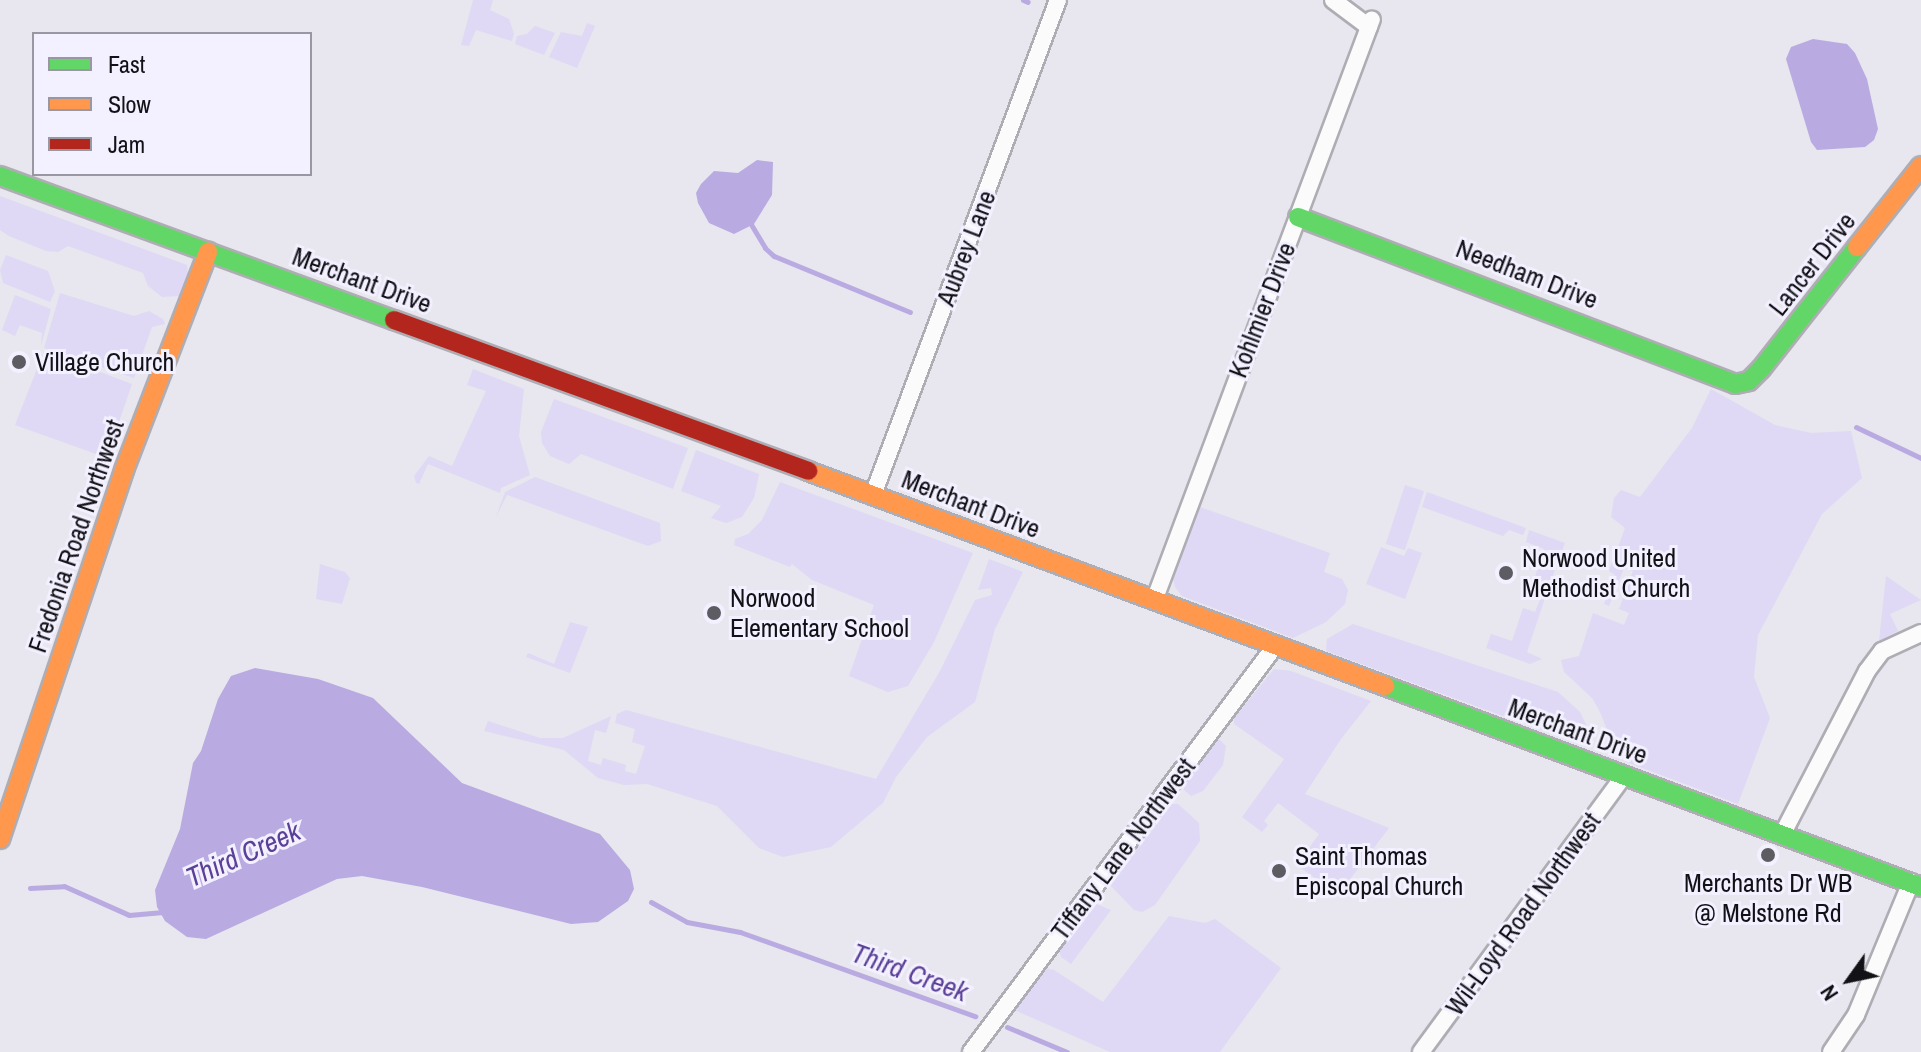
<!DOCTYPE html>
<style>
body{margin:0}
#map{position:relative;width:1921px;height:1052px;overflow:hidden;background:#e8e6ee;font-family:"Archivo Narrow",sans-serif}
div>[style]{position:absolute}
.green>*{inset:0;background:#dfd9f5;transform-origin:0 0}
.water>*{inset:0;background:#b9abe1}
.stream>*{height:5px;margin:-2.5px;padding:0 2.5px;transform-origin:2.5px;border-radius:2.5px;background:#b9abe1}
.roads{filter:drop-shadow(2px 0 #afadb4) drop-shadow(-2px 0 #afadb4) drop-shadow(0 2px #afadb4) drop-shadow(0 -2px #afadb4)}
.street>*{height:16px;margin:-8px;padding:0 8px;transform-origin:8px;border-radius:8px;background:#fcfbfc}
.fast>*{height:18px;margin:-9px;padding:0 9px;transform-origin:9px;border-radius:9px;background:#63d668}
.slow>*{height:18px;margin:-9px;padding:0 9px;transform-origin:9px;border-radius:9px;background:#ff974d}
.jam>*{height:18px;margin:-9px;padding:0 9px;transform-origin:9px;border-radius:9px;background:#b3261e}
.dots>*{width:22px;height:22px;translate:-50% -50%;box-sizing:border-box;border:4px solid #f3f0ff;border-radius:50%}
span{translate:-50% -50%;white-space:nowrap;text-align:center;line-height:1.15;-webkit-text-stroke:6px #f3f0ff;paint-order:stroke}
.street-label{font-size:26px;color:#121116}
.poi-label{font-size:26px;color:#121116}
.left{translate:0 -50%;text-align:left}
.water-label{font-size:28px;color:#5b4097;font-style:italic}
.legend{position:absolute;left:32px;top:32px;width:280px;height:144px;box-sizing:border-box;background:#f3f0ff;border:2px solid #9997a2;margin:0;padding:10px 14px;list-style:none;font-size:24px;color:#121116}
.legend li{display:flex;align-items:center;gap:16px;height:40px}
.legend b{width:40px;border:2px solid #9997a2}
.north{position:absolute;left:1809px;top:940px;width:80px;height:80px;-webkit-text-stroke:6px #f3f0ff;paint-order:stroke;rotate:237deg;font-size:22px;font-weight:700;line-height:32px;text-align:center;color:#121116}
.north::after{content:'';display:block;margin:auto;width:28px;height:36px;background:#121116;clip-path:polygon(50% 0,100% 100%,50% 72%,0 100%)}
</style>
<div id="map">
<div class="green">
<i style="clip-path:polygon(473px 0,493px 0,490px 10px,509px 19px,514px 34px,512px 41px,476px 30px,469px 46px,461px 45px)"></i>
<i style="clip-path:polygon(587px 23px,595px 26px,577px 68px,549px 57px,561px 32px,582px 36px)"></i>
<i style="clip-path:polygon(535px 26px,555px 33px,544px 55px,515px 44px,517px 36px,527px 34px)"></i>
<i style="clip-path:polygon(0 196px,187px 265px,188px 274px,179px 296px,162px 297px,148px 286px,143px 273px,68px 246px,58px 252px,46px 251px,9px 236px,0 230px)"></i>
<i style="clip-path:polygon(6px 255px,48px 271px,55px 291px,50px 302px,3px 283px,0 270px)"></i>
<i style="clip-path:polygon(60px 293px,134px 316px,149px 311px,163px 319px,165px 324px,152px 327px,134px 378px,44px 348px)"></i>
<i style="clip-path:polygon(15px 295px,51px 309px,41px 346px,42px 333px,20px 325px,15px 336px,2px 330px)"></i>
<i style="clip-path:polygon(44px 351px,132px 384px,108px 454px,99px 455px,15px 425px)"></i>
<i style="clip-path:polygon(473px 369px,524px 389px,519px 436px,530px 475px,501px 488px,500px 493px,428px 464px,419px 484px,416px 483px,414px 476px,429px 456px,452px 466px,486px 391px,467px 385px)"></i>
<i style="clip-path:polygon(1711px 389px,1775px 425px,1811px 433px,1851px 431px,1862px 478px,1822px 514px,1758px 635px,1754px 677px,1770px 718px,1738px 804px,1616px 758px,1608px 746px,1608px 732px,1600px 712px,1592px 698px,1564px 672px,1561px 660px,1579px 656px,1593px 613px,1624px 625px,1629px 613px,1619px 609px,1633px 571px,1624px 568px,1609px 606px,1604px 604px,1615px 575px,1609px 571px,1625px 528px,1611px 517px,1614px 498px,1621px 490px,1640px 497px,1692px 428px)"></i>
<i style="clip-path:polygon(554px 399px,688px 448px,673px 489px,581px 454px,569px 464px,550px 456px,542px 443px,541px 432px)"></i>
<i style="clip-path:polygon(696px 450px,759px 474px,754px 498px,742px 517px,726px 523px,711px 518px,721px 506px,681px 491px)"></i>
<i style="clip-path:polygon(535px 477px,660px 523px,661px 541px,648px 546px,507px 495px,496px 517px,505px 492px)"></i>
<i style="clip-path:polygon(780px 482px,973px 553px,934px 642px,908px 686px,888px 692px,849px 676px,874px 605px,812px 580px,792px 564px,790px 567px,734px 545px,735px 539px,748px 534px,762px 520px)"></i>
<i style="left:1405px;top:485px;width:20px;height:62px;rotate:18deg"></i>
<i style="clip-path:polygon(1427px 492px,1526px 528px,1523px 535px,1509px 530px,1503px 536px,1422px 507px)"></i>
<i style="clip-path:polygon(1197px 506px,1330px 553px,1324px 572px,1342px 579px,1348px 590px,1345px 604px,1326px 622px,1293px 638px,1182px 596px,1175px 587px,1172px 574px)"></i>
<i style="clip-path:polygon(1529px 530px,1565px 543px,1559px 560px,1550px 558px,1547px 566px,1555px 570px,1548px 589px,1533px 583px,1544px 549px,1526px 542px)"></i>
<i style="clip-path:polygon(1381px 547px,1404px 556px,1408px 548px,1422px 553px,1405px 599px,1366px 584px)"></i>
<i style="clip-path:polygon(989px 559px,1023px 572px,995px 629px,975px 702px,927px 737px,896px 777px,883px 803px,831px 847px,783px 857px,759px 848px,717px 806px,647px 784px,624px 785px,598px 778px,564px 750px,484px 731px,488px 721px,540px 738px,563px 738px,611px 716px,606px 733px,595px 730px,588px 761px,601px 765px,603px 758px,626px 765px,625px 771px,636px 774px,645px 746px,632px 742px,635px 729px,615px 723px,617px 714px,626px 710px,876px 779px,940px 671px,975px 600px,992px 595px,991px 588px,978px 590px)"></i>
<i style="clip-path:polygon(320px 564px,345px 572px,350px 578px,342px 604px,316px 599px)"></i>
<i style="clip-path:polygon(1886px 576px,1921px 600px,1890px 614px,1898px 631px,1879px 641px)"></i>
<i style="clip-path:polygon(1541px 597px,1545px 598px,1527px 652px,1542px 659px,1530px 664px,1486px 648px,1491px 634px,1512px 641px,1523px 608px,1535px 612px)"></i>
<i style="clip-path:polygon(570px 622px,588px 627px,570px 673px,526px 657px,528px 653px,554px 664px)"></i>
<i style="clip-path:polygon(1353px 624px,1558px 692px,1580px 712px,1590px 733px,1590px 744px,1587px 747px,1326px 651px,1327px 639px)"></i>
<i style="clip-path:polygon(1274px 669px,1291px 671px,1371px 701px,1341px 739px,1305px 794px,1389px 828px,1338px 895px,1297px 865px,1319px 834px,1278px 803px,1264px 821px,1268px 825px,1262px 832px,1242px 817px,1284px 759px,1234px 724px,1234px 718px)"></i>
<i style="clip-path:polygon(1218px 738px,1226px 746px,1223px 765px,1203px 791px,1191px 796px,1184px 790px,1184px 784px)"></i>
<i style="clip-path:polygon(1169px 804px,1178px 804px,1199px 823px,1200px 841px,1155px 905px,1142px 912px,1134px 910px,1109px 884px)"></i>
<i style="clip-path:polygon(1094px 903px,1111px 910px,1071px 964px,1061px 957px,1059px 949px)"></i>
<i style="clip-path:polygon(1169px 916px,1205px 923px,1215px 919px,1281px 968px,1220px 1052px,1110px 1052px,1012px 1009px,1045px 968px,1054px 970px,1103px 1002px)"></i>
</div>
<div class="water">
<i style="clip-path:polygon(1813px 39px,1847px 44px,1855px 53px,1867px 79px,1878px 129px,1874px 140px,1865px 147px,1817px 150px,1811px 142px,1786px 59px,1791px 47px)"></i>
<i style="clip-path:polygon(757px 160px,773px 162px,772px 195px,754px 224px,734px 234px,709px 223px,698px 203px,696px 193px,701px 184px,714px 171px,738px 173px)"></i>
<i style="clip-path:polygon(255px 668px,318px 679px,373px 698px,462px 783px,600px 834px,630px 870px,634px 889px,628px 901px,598px 922px,571px 924px,422px 887px,362px 876px,337px 879px,206px 939px,187px 937px,165px 921px,157px 907px,155px 890px,180px 829px,193px 763px,201px 751px,218px 699px,231px 676px)"></i>
</div>
<div class="stream">
<i style="left:1023px;top:0;width:5px;rotate:22deg"></i>
<i style="left:749px;top:221px;width:31px;rotate:59deg"></i>
<i style="left:765px;top:248px;width:12px;rotate:42deg"></i>
<i style="left:774px;top:256px;width:147px;rotate:22.4deg"></i>
<i style="left:1856px;top:427px;width:72px;rotate:25.5deg"></i>
<i style="left:30px;top:888px;width:34px;rotate:-3deg"></i>
<i style="left:64px;top:886px;width:71px;rotate:24deg"></i>
<i style="left:129px;top:915px;width:37px;rotate:-5deg"></i>
<i style="left:651px;top:902px;width:41px;rotate:29.1deg"></i>
<i style="left:687px;top:922px;width:54px;rotate:10.7deg"></i>
<i style="left:740px;top:932px;width:250px;rotate:19.7deg"></i>
<i style="left:1007px;top:1027px;width:65px;rotate:22.6deg"></i>
</div>
<div class="roads">
<div class="street">
<i style="left:1333px;top:0;width:45px;rotate:36.9deg"></i>
<i style="left:873px;top:495px;width:528px;rotate:-69.51deg"></i>
<i style="left:1154px;top:601px;width:621px;rotate:-69.47deg"></i>
<i style="left:1782px;top:835px;width:185px;rotate:-62.6deg"></i>
<i style="left:1867px;top:671px;width:25px;rotate:-53deg"></i>
<i style="left:1882px;top:651px;width:43px;rotate:-24.8deg"></i>
<i style="left:971px;top:1052px;width:507px;rotate:-53.18deg"></i>
<i style="left:1421px;top:1052px;width:343px;rotate:-53.7deg"></i>
<i style="left:1831px;top:1052px;width:45px;rotate:-56deg"></i>
<i style="left:1856px;top:1015px;width:144px;rotate:-67.5deg"></i>
</div>
<div class="fast">
<i style="left:0;top:176px;width:419px;rotate:20.1deg"></i>
<i style="left:1298px;top:217px;width:468px;rotate:20.9deg"></i>
<i style="left:1735px;top:384px;width:14px;rotate:-12deg"></i>
<i style="left:1749px;top:381px;width:17px;rotate:-45deg"></i>
<i style="left:1761px;top:369px;width:155px;rotate:-51.8deg"></i>
<i style="left:1385px;top:686px;width:572px;rotate:20.56deg"></i>
</div>
<div class="slow">
<i style="left:1857px;top:247px;width:103px;rotate:-51.7deg"></i>
<i style="left:808px;top:471px;width:616px;rotate:20.44deg"></i>
<i style="left:0;top:839px;width:389px;rotate:-71.4deg"></i>
<i style="left:124px;top:470px;width:234px;rotate:-68.9deg"></i>
</div>
<div class="jam">
<i style="left:394px;top:320px;width:441px;rotate:20deg"></i>
</div>
</div>
<div class="dots">
<i style="left:19px;top:362px;background:#5d5c62"></i>
<i style="left:1506px;top:573px;background:#5d5c62"></i>
<i style="left:714px;top:613px;background:#5d5c62"></i>
<i style="left:1768px;top:855px;background:#5d5c62"></i>
<i style="left:1279px;top:871px;background:#5d5c62"></i>
</div>
<div class="street-label">
<span style="left:966px;top:248px;rotate:-69deg">Aubrey Lane</span>
<span style="left:1812px;top:264px;rotate:-52deg">Lancer Drive</span>
<span style="left:1527px;top:274px;rotate:21deg">Needham Drive</span>
<span style="left:362px;top:280px;rotate:20deg">Merchant Drive</span>
<span style="left:1262px;top:310px;rotate:-69deg">Kohlmier Drive</span>
<span style="left:971px;top:504px;rotate:21deg">Merchant Drive</span>
<span style="left:76px;top:536px;rotate:-71deg">Fredonia Road Northwest</span>
<span style="left:1578px;top:731px;rotate:20deg">Merchant Drive</span>
<span style="left:1123px;top:849px;rotate:-53deg">Tiffany Lane Northwest</span>
<span style="left:1523px;top:914px;rotate:-54deg">Wil-Loyd Road Northwest</span>
</div>
<div class="poi-label">
<span class="left" style="left:35px;top:362px">Village Church</span>
<span class="left" style="left:1522px;top:573px">Norwood United<br>Methodist Church</span>
<span class="left" style="left:730px;top:613px">Norwood<br>Elementary School</span>
<span class="left" style="left:1295px;top:871px">Saint Thomas<br>Episcopal Church</span>
<span style="left:1768px;top:898px">Merchants Dr WB<br>@ Melstone Rd</span>
</div>
<div class="water-label">
<span style="left:243px;top:854px;rotate:-24deg">Third Creek</span>
<span style="left:910px;top:972px;rotate:20deg">Third Creek</span>
</div>
<ul class="legend">
<li><b style="height:10px;background:#63d668"></b>Fast</li>
<li><b style="height:10px;background:#ff974d"></b>Slow</li>
<li><b style="height:10px;background:#b3261e"></b>Jam</li>
</ul>
<div class="north">N</div>
</div>
